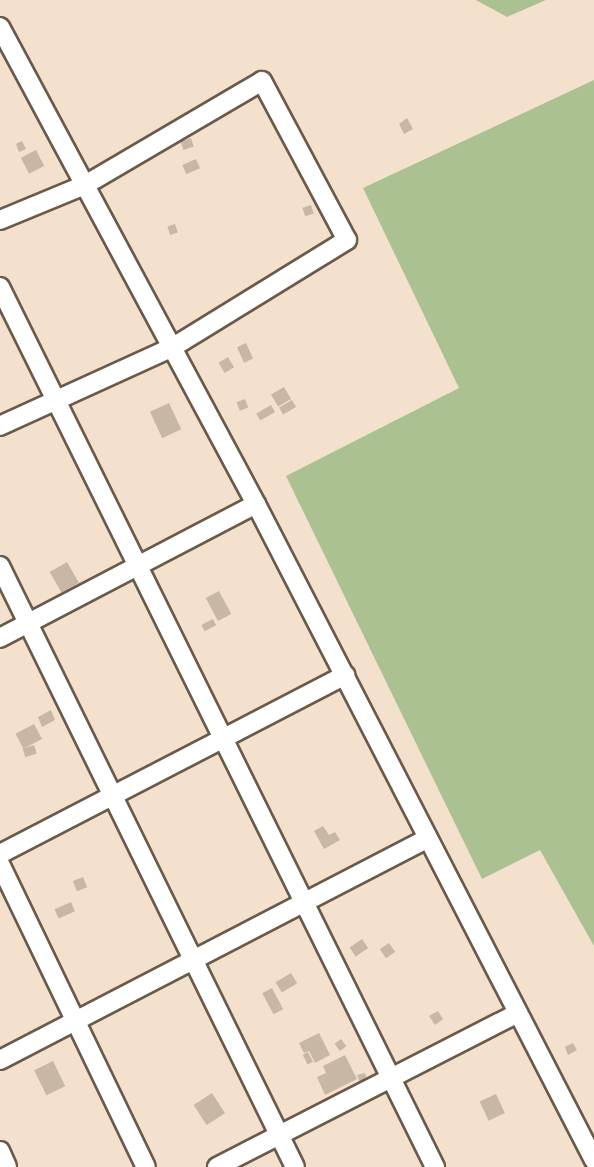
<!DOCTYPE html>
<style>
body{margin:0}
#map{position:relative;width:594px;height:1167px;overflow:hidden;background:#f3e1ce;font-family:Spectral,serif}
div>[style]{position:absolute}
.green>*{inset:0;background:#acc191}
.building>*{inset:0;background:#c8b7a5;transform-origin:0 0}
.roads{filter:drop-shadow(2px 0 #695a49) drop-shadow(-2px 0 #695a49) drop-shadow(0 2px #695a49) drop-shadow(0 -2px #695a49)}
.minor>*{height:18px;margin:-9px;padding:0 9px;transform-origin:9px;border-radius:9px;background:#fff}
span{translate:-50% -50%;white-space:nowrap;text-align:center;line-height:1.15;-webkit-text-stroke:6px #fdefe0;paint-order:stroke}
</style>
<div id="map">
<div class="green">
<i style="clip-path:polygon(476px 0,546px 0,507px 17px)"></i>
<i style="clip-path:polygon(594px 80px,594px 946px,540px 850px,482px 879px,286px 476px,459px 388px,363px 188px)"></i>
</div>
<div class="building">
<i style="clip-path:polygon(407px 118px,413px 129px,404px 134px,399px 124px)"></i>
<i style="left:191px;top:138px;width:9px;height:11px;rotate:72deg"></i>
<i style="clip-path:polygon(22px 141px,26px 149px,19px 152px,16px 144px)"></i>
<i style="left:36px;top:150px;width:18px;height:17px;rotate:63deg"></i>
<i style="left:196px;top:159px;width:10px;height:15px;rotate:66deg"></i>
<i style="left:311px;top:205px;width:9px;height:9px;rotate:72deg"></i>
<i style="left:175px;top:224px;width:9px;height:8px;rotate:72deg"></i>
<i style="left:246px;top:343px;width:17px;height:10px;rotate:65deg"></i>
<i style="left:228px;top:357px;width:12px;height:11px;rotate:59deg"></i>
<i style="left:284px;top:387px;width:14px;height:15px;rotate:60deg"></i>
<i style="left:245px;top:399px;width:9px;height:9px;rotate:69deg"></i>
<i style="left:292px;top:400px;width:8px;height:15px;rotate:60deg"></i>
<i style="left:169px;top:403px;width:29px;height:21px;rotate:65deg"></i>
<i style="left:271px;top:405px;width:8px;height:17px;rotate:60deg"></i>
<i style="left:67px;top:562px;width:24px;height:20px;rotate:60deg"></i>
<i style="left:219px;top:591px;width:26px;height:15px;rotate:62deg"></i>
<i style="left:213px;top:619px;width:7px;height:13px;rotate:63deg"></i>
<i style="clip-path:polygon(51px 710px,55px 720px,42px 727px,38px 717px)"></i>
<i style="left:34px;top:724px;width:17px;height:21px;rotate:62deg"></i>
<i style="left:34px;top:745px;width:9px;height:12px;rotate:72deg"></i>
<i style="clip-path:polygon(323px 826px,329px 835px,335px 832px,340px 840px,324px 849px,314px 831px)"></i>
<i style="left:83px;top:877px;width:11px;height:11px;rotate:68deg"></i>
<i style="left:71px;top:902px;width:10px;height:18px;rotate:66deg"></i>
<i style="left:362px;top:939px;width:11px;height:15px;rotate:56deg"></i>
<i style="left:389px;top:943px;width:11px;height:11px;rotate:56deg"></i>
<i style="left:291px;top:973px;width:12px;height:18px;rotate:59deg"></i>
<i style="left:272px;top:988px;width:24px;height:11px;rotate:62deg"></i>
<i style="clip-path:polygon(438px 1011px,443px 1019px,435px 1025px,429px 1016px)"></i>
<i style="clip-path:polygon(319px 1033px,330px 1055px,315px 1063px,309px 1051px,304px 1053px,299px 1043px)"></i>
<i style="left:341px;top:1039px;width:9px;height:8px;rotate:54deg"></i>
<i style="clip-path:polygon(573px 1043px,577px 1050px,568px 1055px,565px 1047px)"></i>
<i style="left:308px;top:1052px;width:11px;height:6px;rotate:63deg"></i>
<i style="clip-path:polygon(345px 1055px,357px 1079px,325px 1095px,317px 1077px,326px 1073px,323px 1066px)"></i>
<i style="left:53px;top:1061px;width:28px;height:21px;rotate:64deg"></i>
<i style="clip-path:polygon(365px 1073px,368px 1082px,361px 1085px,357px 1075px)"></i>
<i style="left:212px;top:1093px;width:24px;height:22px;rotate:57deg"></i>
<i style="left:496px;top:1094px;width:21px;height:18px;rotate:65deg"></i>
</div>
<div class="roads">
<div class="minor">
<i style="left:0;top:27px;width:541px;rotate:61.78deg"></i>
<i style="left:256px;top:504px;width:289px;rotate:152.4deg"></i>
<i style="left:0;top:220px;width:92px;rotate:-22.4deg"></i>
<i style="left:85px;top:185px;width:205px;rotate:-30.4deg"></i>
<i style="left:262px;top:81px;width:180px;rotate:61.9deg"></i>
<i style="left:347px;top:240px;width:204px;rotate:148.4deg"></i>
<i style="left:173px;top:347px;width:190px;rotate:155.5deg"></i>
<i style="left:0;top:287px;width:982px;rotate:63.7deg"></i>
<i style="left:256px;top:504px;width:738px;rotate:62.74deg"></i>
<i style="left:0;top:566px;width:669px;rotate:63.86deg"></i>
<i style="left:0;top:854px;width:389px;rotate:-27.4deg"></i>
<i style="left:0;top:864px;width:336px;rotate:64.3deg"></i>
<i style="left:0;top:1060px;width:482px;rotate:-27.4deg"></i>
<i style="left:0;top:1151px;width:17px;rotate:66deg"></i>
<i style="left:217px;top:1167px;width:336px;rotate:-27.1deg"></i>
</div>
</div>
</div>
